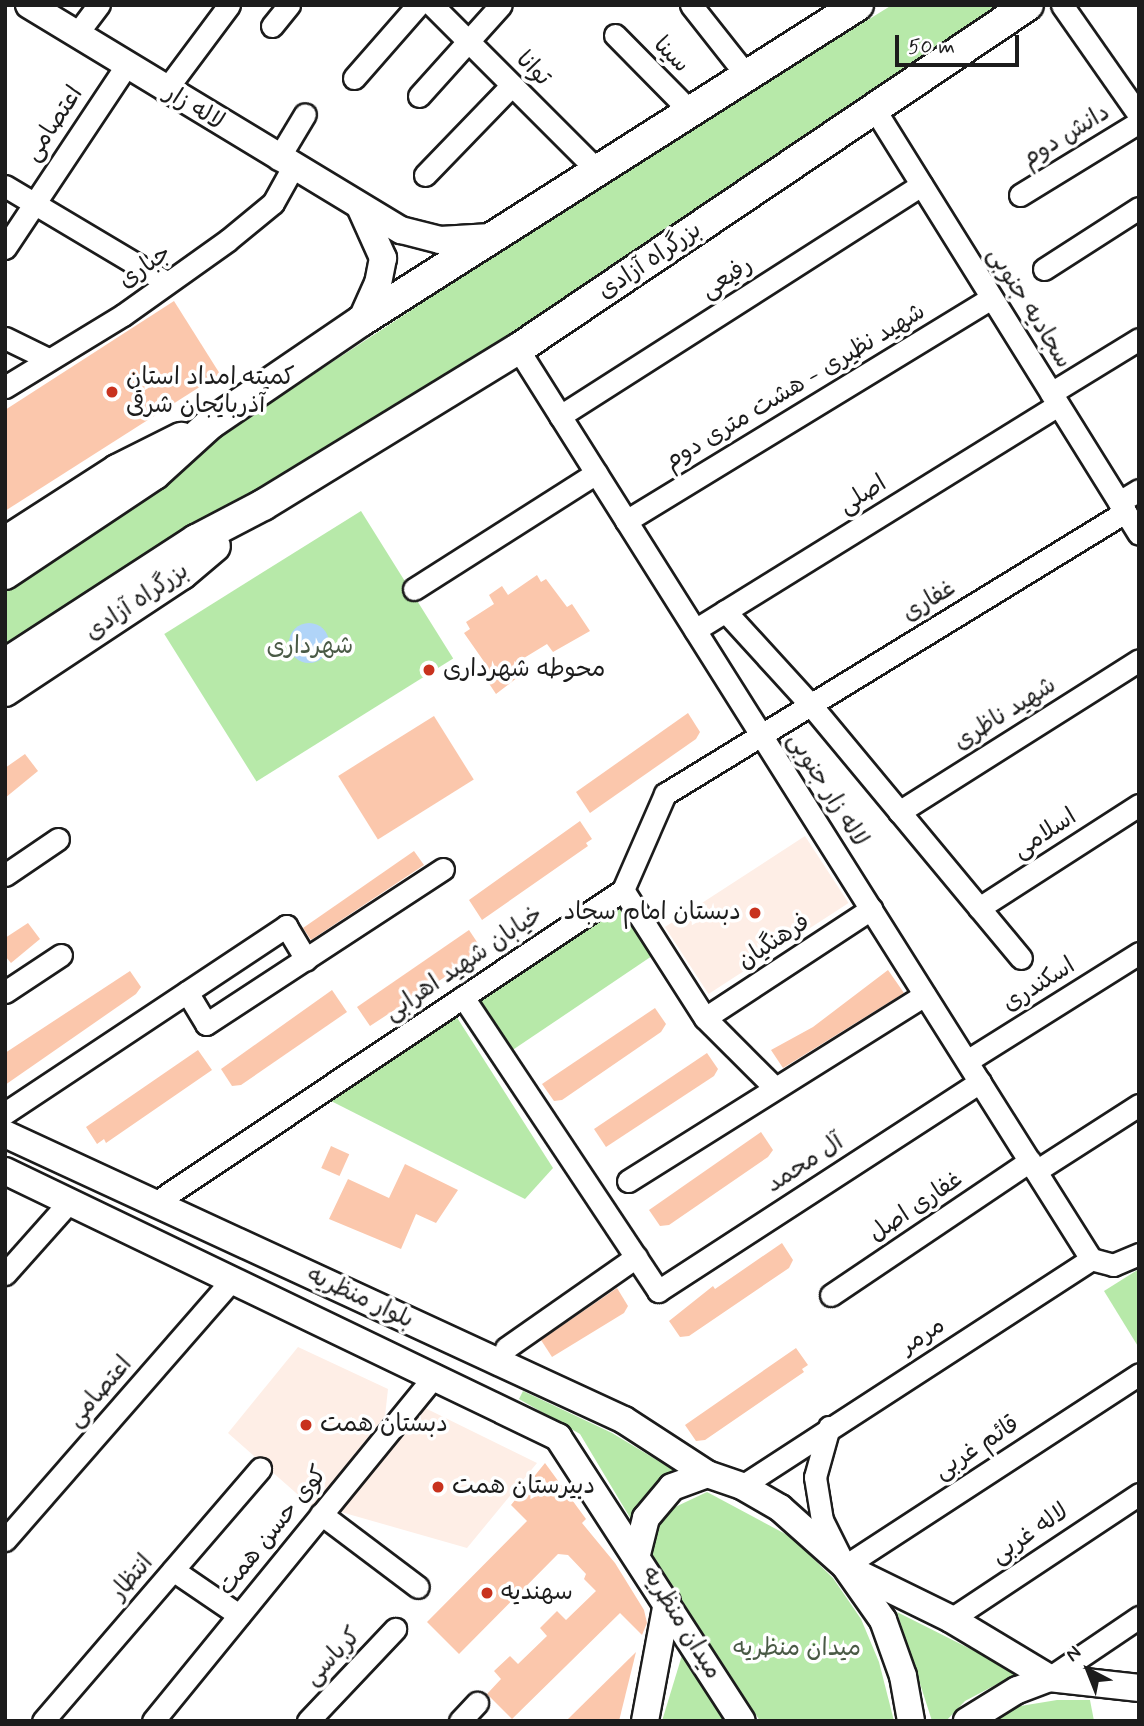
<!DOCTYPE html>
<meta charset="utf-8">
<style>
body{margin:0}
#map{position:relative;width:1144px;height:1726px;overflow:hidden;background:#fff;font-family:Mynerve,"Playpen Sans Arabic",sans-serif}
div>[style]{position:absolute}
.built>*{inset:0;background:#feeee6;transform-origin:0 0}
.green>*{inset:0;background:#b7e9a9;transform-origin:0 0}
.water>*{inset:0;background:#b0d4f8}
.round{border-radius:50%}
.building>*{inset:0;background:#fbc7ac;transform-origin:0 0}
.roads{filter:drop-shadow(2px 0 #1c1c1c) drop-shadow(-2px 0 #1c1c1c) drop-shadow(0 2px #1c1c1c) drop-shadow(0 -2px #1c1c1c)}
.minor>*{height:21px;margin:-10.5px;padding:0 10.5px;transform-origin:10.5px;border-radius:10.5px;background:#fff}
.major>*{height:26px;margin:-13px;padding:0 13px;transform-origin:13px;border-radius:13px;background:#fff}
.highway>*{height:30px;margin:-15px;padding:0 15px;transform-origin:15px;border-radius:15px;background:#fff}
.dots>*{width:19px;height:19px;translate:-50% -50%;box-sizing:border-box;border:4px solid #fff;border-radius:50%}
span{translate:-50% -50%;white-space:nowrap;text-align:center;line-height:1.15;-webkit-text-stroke:7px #fff;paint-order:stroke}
.street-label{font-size:24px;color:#1c1c1c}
.poi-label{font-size:24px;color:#1c1c1c}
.left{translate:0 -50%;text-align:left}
.right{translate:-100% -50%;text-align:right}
.park-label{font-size:24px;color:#4a5a46}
.frame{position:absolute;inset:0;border:7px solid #1c1c1c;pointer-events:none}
.north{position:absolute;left:1053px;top:1635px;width:70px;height:70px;-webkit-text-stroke:5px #fff;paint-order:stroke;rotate:318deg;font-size:19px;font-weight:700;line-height:28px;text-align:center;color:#1c1c1c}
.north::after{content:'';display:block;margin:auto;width:24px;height:32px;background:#1c1c1c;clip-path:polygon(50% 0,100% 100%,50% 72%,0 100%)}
.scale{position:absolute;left:895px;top:35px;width:124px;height:32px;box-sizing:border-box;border:4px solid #1c1c1c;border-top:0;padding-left:9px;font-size:21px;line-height:24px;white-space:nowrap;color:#1c1c1c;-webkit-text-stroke:5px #fff;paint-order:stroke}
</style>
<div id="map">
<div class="built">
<i style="left:805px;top:836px;width:80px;height:167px;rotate:57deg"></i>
<i style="clip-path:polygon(298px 1347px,388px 1389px,385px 1416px,312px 1507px,228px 1433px)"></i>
<i style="clip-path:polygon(421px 1406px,537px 1463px,467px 1548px,341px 1512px)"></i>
</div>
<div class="green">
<i style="clip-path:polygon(892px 5px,1009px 5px,502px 343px,204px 520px,5px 650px,5px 586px,172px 475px,226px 432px,617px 175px)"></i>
<i style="left:361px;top:511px;width:174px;height:232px;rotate:58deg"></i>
<i style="left:621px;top:907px;width:58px;height:169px;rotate:56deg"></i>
<i style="clip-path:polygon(456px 1016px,553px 1168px,525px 1199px,331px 1101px)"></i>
<i style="clip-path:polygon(1139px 1269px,1139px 1348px,1104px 1291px)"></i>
<i style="clip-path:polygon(523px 1391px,612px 1433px,675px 1471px,635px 1526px,580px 1434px,519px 1399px)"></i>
<i style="clip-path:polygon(707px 1492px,791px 1537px,833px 1578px,861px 1619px,879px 1662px,894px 1721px,760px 1721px,652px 1554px,656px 1528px,673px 1508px)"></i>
<i style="clip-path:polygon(897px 1612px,1018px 1673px,965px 1701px,946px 1721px,932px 1721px)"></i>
<i style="clip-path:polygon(683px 1652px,726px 1719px,662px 1721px)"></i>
<i style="clip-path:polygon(1057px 1700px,1090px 1700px,1094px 1721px,989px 1721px,1009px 1708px)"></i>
</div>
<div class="water">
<i class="round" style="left:289px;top:623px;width:40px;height:40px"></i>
</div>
<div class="building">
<i style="clip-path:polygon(174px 301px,220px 374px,5px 511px,5px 410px)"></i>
<i style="clip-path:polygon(537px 575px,541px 582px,546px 579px,567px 607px,572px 604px,590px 631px,553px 652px,547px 644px,524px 658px,530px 668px,496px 694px,478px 667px,485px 663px,464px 633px,470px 629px,466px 622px,494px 604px,489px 595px,502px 586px,508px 595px)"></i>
<i style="clip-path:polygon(688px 713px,700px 732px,696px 739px,590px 813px,576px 792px)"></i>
<i style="left:434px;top:716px;width:75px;height:113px;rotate:58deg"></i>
<i style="clip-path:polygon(25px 754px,38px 771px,5px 798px,5px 768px)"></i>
<i style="clip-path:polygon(580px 821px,592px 839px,586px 843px,588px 846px,482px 920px,469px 900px)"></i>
<i style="clip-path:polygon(414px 851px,424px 865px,311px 940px,303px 928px)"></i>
<i style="clip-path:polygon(28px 923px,40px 939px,11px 963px,5px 956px,5px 938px)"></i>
<i style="clip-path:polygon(469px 930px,481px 948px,477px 956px,370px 1026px,357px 1007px)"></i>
<i style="clip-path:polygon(888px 970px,904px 993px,783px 1068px,771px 1050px,813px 1027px)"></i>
<i style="clip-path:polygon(130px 971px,141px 987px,136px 994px,5px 1085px,5px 1053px)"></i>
<i style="clip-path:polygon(332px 990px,347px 1012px,241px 1085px,232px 1086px,221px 1069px)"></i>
<i style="clip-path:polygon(655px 1008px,666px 1024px,661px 1032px,562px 1100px,554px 1101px,542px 1084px)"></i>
<i style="clip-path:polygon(198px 1050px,212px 1070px,106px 1143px,104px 1139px,97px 1144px,86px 1127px)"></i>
<i style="clip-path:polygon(707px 1053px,718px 1069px,714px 1076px,606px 1147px,594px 1129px)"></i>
<i style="clip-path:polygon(761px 1132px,773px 1150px,768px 1157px,669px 1225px,660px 1226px,649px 1210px)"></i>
<i style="left:331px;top:1146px;width:20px;height:24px;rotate:24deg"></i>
<i style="clip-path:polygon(405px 1164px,458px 1190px,436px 1223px,416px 1214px,401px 1249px,329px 1219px,348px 1179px,389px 1198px)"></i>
<i style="clip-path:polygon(782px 1243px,793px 1260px,789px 1268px,689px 1336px,680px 1337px,669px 1321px,713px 1286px,715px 1289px)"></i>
<i style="clip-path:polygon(617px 1288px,628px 1306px,624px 1313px,552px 1357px,541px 1340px)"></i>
<i style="clip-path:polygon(796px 1348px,808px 1365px,802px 1369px,804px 1372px,705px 1440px,696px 1441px,685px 1425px)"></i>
<i style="clip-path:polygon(545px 1463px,586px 1519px,582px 1523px,615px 1563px,644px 1610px,647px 1623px,642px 1635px,620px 1613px,512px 1719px,487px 1694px,501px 1679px,494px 1671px,510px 1656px,518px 1664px,547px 1636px,540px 1628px,557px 1611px,566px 1620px,596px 1591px,584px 1579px,586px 1574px,568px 1555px,558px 1554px,459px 1654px,427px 1622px,527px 1521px,511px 1505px)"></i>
<i style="clip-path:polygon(636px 1652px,619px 1721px,566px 1721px)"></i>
</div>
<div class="roads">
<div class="minor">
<i style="left:432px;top:5px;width:233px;rotate:45deg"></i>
<i style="left:691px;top:5px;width:90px;rotate:51.7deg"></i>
<i style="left:1062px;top:5px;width:134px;rotate:55deg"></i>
<i style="left:272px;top:26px;width:27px;rotate:-51deg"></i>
<i style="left:76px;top:35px;width:38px;rotate:-53deg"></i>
<i style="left:615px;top:35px;width:107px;rotate:45.4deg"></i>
<i style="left:354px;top:78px;width:97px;rotate:-48.8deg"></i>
<i style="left:165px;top:91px;width:107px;rotate:-53.3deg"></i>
<i style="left:419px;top:96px;width:122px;rotate:-48deg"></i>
<i style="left:875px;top:110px;width:499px;rotate:58.1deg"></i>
<i style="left:278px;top:159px;width:52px;rotate:-59deg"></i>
<i style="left:425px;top:175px;width:125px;rotate:-46deg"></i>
<i style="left:5px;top:186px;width:187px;rotate:30.8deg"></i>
<i style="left:1020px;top:195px;width:140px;rotate:-31.5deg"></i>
<i style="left:5px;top:248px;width:219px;rotate:-56.4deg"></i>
<i style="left:1044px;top:269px;width:113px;rotate:-32.7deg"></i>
<i style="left:5px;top:338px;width:46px;rotate:26deg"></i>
<i style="left:518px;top:349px;width:1075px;rotate:57.8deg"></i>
<i style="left:5px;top:387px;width:138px;rotate:-31.4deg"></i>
<i style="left:123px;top:315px;width:129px;rotate:-35.5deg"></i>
<i style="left:228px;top:240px;width:58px;rotate:-39.4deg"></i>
<i style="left:273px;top:203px;width:41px;rotate:-60.9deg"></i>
<i style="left:1051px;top:393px;width:103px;rotate:-31.5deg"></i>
<i style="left:560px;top:416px;width:429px;rotate:-32.6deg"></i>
<i style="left:1119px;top:502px;width:23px;rotate:-31deg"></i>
<i style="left:626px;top:521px;width:428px;rotate:-31.4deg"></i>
<i style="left:414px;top:589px;width:216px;rotate:-32.5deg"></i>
<i style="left:725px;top:611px;width:126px;rotate:47.6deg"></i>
<i style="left:810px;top:704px;width:330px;rotate:50.3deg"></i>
<i style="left:695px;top:630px;width:427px;rotate:-31.8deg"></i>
<i style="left:899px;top:812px;width:284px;rotate:-32.3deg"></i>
<i style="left:5px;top:875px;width:64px;rotate:-34.2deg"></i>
<i style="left:623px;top:890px;width:152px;rotate:57.4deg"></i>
<i style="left:705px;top:1018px;width:99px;rotate:45deg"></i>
<i style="left:979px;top:908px;width:190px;rotate:-32.8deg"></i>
<i style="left:5px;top:992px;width:67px;rotate:-33.5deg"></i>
<i style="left:187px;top:992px;width:37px;rotate:59deg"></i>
<i style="left:206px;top:1024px;width:283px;rotate:-33.2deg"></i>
<i style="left:463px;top:997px;width:353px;rotate:56.4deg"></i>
<i style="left:658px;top:1291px;width:384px;rotate:-33deg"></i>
<i style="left:705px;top:1018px;width:199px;rotate:-33.3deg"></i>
<i style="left:967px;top:1061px;width:203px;rotate:-32.1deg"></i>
<i style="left:5px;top:1113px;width:338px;rotate:-33.6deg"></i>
<i style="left:286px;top:926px;width:39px;rotate:59deg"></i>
<i style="left:1036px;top:1171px;width:122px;rotate:-32.7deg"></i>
<i style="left:628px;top:1181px;width:350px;rotate:-32.1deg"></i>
<i style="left:155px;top:1203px;width:563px;rotate:-33.77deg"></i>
<i style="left:623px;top:890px;width:105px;rotate:-66.4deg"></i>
<i style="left:665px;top:794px;width:540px;rotate:-31.51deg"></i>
<i style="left:5px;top:1274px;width:98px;rotate:-48.3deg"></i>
<i style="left:831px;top:1295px;width:240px;rotate:-34deg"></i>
<i style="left:506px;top:1348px;width:159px;rotate:-35deg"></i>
<i style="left:829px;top:1427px;width:52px;rotate:105.6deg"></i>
<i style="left:815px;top:1477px;width:44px;rotate:80.8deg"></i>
<i style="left:822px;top:1520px;width:51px;rotate:63.4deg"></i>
<i style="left:845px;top:1566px;width:351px;rotate:-33.1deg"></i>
<i style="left:742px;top:1486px;width:416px;rotate:-33deg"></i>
<i style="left:1091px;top:1259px;width:23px;rotate:15deg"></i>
<i style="left:1113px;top:1265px;width:28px;rotate:-23deg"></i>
<i style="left:321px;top:1514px;width:121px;rotate:37deg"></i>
<i style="left:5px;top:1540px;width:347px;rotate:-48.9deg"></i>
<i style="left:173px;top:1570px;width:80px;rotate:34.3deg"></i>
<i style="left:951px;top:1619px;width:226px;rotate:-33.6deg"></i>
<i style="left:1049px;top:1678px;width:109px;rotate:-34.1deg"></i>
<i style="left:43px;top:1721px;width:333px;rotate:-49.3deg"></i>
<i style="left:153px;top:1721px;width:446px;rotate:-50.8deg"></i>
<i style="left:308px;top:1721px;width:127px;rotate:-46.6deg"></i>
<i style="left:460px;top:1721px;width:25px;rotate:-47deg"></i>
</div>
<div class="major">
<i style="left:29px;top:5px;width:435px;rotate:31.2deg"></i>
<i style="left:401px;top:230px;width:40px;rotate:14.4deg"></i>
<i style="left:440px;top:240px;width:51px;rotate:-3.4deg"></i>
<i style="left:361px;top:209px;width:54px;rotate:65.8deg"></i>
<i style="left:383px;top:258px;width:25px;rotate:101deg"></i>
<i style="left:378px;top:283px;width:42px;rotate:114.1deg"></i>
<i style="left:5px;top:1134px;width:682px;rotate:24.8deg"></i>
<i style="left:624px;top:1420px;width:99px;rotate:33deg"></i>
<i style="left:5px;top:1171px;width:614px;rotate:25.69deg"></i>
<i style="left:558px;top:1437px;width:338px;rotate:57.1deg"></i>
<i style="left:637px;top:1554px;width:37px;rotate:-76deg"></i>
<i style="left:646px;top:1518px;width:40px;rotate:-50deg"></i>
<i style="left:672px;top:1487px;width:37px;rotate:-20deg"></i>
<i style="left:707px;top:1474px;width:37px;rotate:19deg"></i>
<i style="left:742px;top:1486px;width:44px;rotate:30.1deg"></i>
<i style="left:780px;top:1508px;width:87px;rotate:41.7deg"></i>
<i style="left:845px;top:1566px;width:66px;rotate:54.9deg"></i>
<i style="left:883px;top:1620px;width:59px;rotate:70.3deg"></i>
<i style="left:903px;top:1676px;width:46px;rotate:79.9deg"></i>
<i style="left:847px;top:1568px;width:116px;rotate:26.1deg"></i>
<i style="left:951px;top:1619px;width:114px;rotate:31deg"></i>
<i style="left:1049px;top:1678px;width:34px;rotate:159deg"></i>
<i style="left:1017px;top:1690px;width:59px;rotate:148.2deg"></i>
<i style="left:1049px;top:1678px;width:91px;rotate:6.3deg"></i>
<i style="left:645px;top:1721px;width:121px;rotate:-79.5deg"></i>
</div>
<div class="highway">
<i style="left:5px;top:542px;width:133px;rotate:-32.7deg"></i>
<i style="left:117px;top:470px;width:72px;rotate:-26.6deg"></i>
<i style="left:5px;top:574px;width:180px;rotate:-33.7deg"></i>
<i style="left:155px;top:474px;width:74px;rotate:-42.3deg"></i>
<i style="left:210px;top:424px;width:183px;rotate:-34.3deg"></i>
<i style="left:361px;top:321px;width:589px;rotate:-32.45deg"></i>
<i style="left:5px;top:664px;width:228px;rotate:-33deg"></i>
<i style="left:196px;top:540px;width:76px;rotate:-27.6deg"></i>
<i style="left:263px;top:505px;width:299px;rotate:-31.5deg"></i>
<i style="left:518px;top:349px;width:615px;rotate:-34deg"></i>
<i style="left:5px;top:691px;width:212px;rotate:-33.5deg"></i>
<i style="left:182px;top:574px;width:43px;rotate:-40.3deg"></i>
</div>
</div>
<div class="dots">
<i style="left:112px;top:392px;background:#c8321e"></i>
<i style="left:429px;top:670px;background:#c8321e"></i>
<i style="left:755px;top:913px;background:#c8321e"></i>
<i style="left:306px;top:1425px;background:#c8321e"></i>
<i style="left:438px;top:1487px;background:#c8321e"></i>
<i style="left:487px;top:1593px;background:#c8321e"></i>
</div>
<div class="street-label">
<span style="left:671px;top:55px;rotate:45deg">سینا</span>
<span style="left:533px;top:69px;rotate:45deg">توانا</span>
<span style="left:194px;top:108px;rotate:31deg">لاله زار</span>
<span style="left:54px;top:124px;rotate:-56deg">اعتصامی</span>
<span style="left:1066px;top:136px;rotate:-31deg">دانش دوم</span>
<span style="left:650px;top:261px;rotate:-34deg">بزرگراه آزادی</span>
<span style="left:145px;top:267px;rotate:-35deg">جباری</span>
<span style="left:727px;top:278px;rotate:-33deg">رفیعی</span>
<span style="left:1029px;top:308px;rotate:58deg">سجادیه جنوبی</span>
<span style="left:795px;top:387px;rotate:-31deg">شهید نظیری - هشت متری دوم</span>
<span style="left:863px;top:495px;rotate:-32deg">اصلی</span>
<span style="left:929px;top:601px;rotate:-31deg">غفاری</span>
<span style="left:137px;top:602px;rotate:-34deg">بزرگراه آزادی</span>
<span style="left:1005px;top:714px;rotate:-32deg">شهید ناظری</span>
<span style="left:827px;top:790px;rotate:58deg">لاله زار جنوبی</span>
<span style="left:1045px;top:834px;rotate:-33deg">اسلامی</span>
<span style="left:774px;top:942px;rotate:-33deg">فرهنگیان</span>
<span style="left:464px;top:964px;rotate:-34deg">خیابان شهید اهرابی</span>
<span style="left:1039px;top:985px;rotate:-32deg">اسکندری</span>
<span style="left:805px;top:1164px;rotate:-33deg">آل محمد</span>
<span style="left:916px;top:1207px;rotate:-34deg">غفاری اصل</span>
<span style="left:360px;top:1298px;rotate:25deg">بلوار منظریه</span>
<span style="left:923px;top:1336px;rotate:-33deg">مرمر</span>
<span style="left:100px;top:1392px;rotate:-49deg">اعتصامی</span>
<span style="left:977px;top:1448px;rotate:-33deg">قائم غربی</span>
<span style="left:273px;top:1531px;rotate:-51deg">کوی حسن همت</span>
<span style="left:1030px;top:1534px;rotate:-34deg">لاله غربی</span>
<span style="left:132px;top:1578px;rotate:-49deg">انتظار</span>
<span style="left:681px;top:1623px;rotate:58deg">ميدان منظریه</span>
<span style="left:333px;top:1657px;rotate:-46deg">کرباسی</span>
</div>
<div class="poi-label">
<span class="left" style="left:126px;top:392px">کمیته امداد استان<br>آذربایجان شرقی</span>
<span class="left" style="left:443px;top:670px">محوطه شهرداری</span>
<span class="right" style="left:741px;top:913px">دبستان امام سجاد</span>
<span class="left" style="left:320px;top:1425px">دبستان همت</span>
<span class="left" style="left:452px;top:1487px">دبیرستان همت</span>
<span class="left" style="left:501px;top:1593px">سهندیه</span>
</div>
<div class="park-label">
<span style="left:310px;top:647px">شهرداری</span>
<span style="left:797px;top:1649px">میدان منظریه</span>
</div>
<div class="frame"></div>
<div class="north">N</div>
<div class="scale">50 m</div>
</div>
